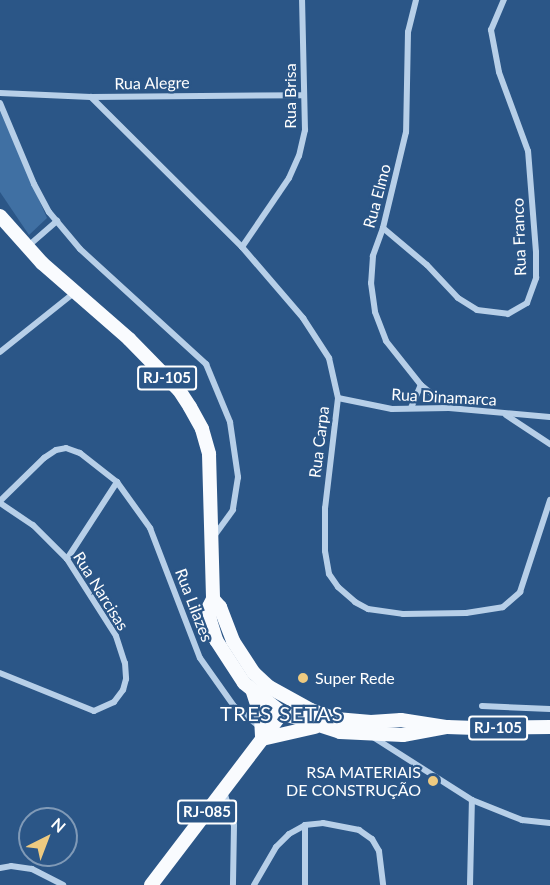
<!DOCTYPE html>
<meta charset="utf-8">
<style>
body{margin:0}
#map{position:relative;width:550px;height:885px;overflow:hidden;background:#2b5687;font-family:Lato,sans-serif}
div>[style]{position:absolute}
.green>*{inset:0;background:#4070a3}
.minor>*{height:6px;margin:-3px;padding:0 3px;transform-origin:3px;border-radius:3px;background:#b7cfe8}
.primary>*{height:14px;margin:-7px;padding:0 7px;transform-origin:7px;border-radius:7px;background:#f9fbfe}
.dots>*{width:16px;height:16px;translate:-50% -50%;box-sizing:border-box;border:3px solid #2b5687;border-radius:50%}
span{translate:-50% -50%;white-space:nowrap;text-align:center;line-height:1.15;-webkit-text-stroke:4.5px #2b5687;paint-order:stroke}
.shield-label span{padding:2px 4px;background:#2b5687;border:2px solid;border-radius:4px;-webkit-text-stroke-width:0}
.shield-label{font-size:15px;color:#fff;font-weight:700}
.street-label{font-size:16px;color:#fff}
.poi-label{font-size:16px;color:#fff}
.left{translate:0 -50%;text-align:left}
.right{translate:-100% -50%;text-align:right}
.quarter-label{font-size:20px;color:#fff;letter-spacing:1.5px}
.north{position:absolute;left:18px;top:807px;width:60px;height:60px;box-sizing:border-box;background:#2b5687;border:2px solid #809ab7;border-radius:50%;rotate:42deg;font-size:16px;font-weight:700;line-height:24px;text-align:center;color:#fff}
.north::after{content:'';display:block;margin:auto;width:21px;height:27px;background:#eeca80;clip-path:polygon(50% 0,100% 100%,50% 72%,0 100%)}
</style>
<div id="map">
<div class="green">
<i style="clip-path:polygon(0 111px,47px 218px,29px 235px,0 192px)"></i>
</div>
<div class="minor">
<i style="left:416px;top:0;width:33px;rotate:104deg"></i>
<i style="left:408px;top:32px;width:100px;rotate:91.1deg"></i>
<i style="left:406px;top:132px;width:99px;rotate:103.5deg"></i>
<i style="left:383px;top:228px;width:30px;rotate:110deg"></i>
<i style="left:373px;top:256px;width:27px;rotate:94deg"></i>
<i style="left:371px;top:283px;width:29px;rotate:82deg"></i>
<i style="left:375px;top:312px;width:31px;rotate:69deg"></i>
<i style="left:386px;top:341px;width:56px;rotate:51.5deg"></i>
<i style="left:421px;top:385px;width:36px;rotate:39deg"></i>
<i style="left:0;top:93px;width:91px;rotate:2.5deg"></i>
<i style="left:91px;top:97px;width:213px;rotate:-0.5deg"></i>
<i style="left:91px;top:97px;width:213px;rotate:44.8deg"></i>
<i style="left:242px;top:247px;width:94px;rotate:49.3deg"></i>
<i style="left:303px;top:318px;width:48px;rotate:57deg"></i>
<i style="left:329px;top:358px;width:41px;rotate:77.3deg"></i>
<i style="left:338px;top:398px;width:111px;rotate:96.7deg"></i>
<i style="left:325px;top:508px;width:43px;rotate:90deg"></i>
<i style="left:325px;top:551px;width:23px;rotate:80deg"></i>
<i style="left:329px;top:574px;width:16px;rotate:55deg"></i>
<i style="left:338px;top:587px;width:23px;rotate:41deg"></i>
<i style="left:355px;top:602px;width:15px;rotate:28deg"></i>
<i style="left:368px;top:609px;width:35px;rotate:8deg"></i>
<i style="left:403px;top:614px;width:63px;rotate:-0.9deg"></i>
<i style="left:466px;top:613px;width:37px;rotate:-9deg"></i>
<i style="left:503px;top:607px;width:23px;rotate:-41deg"></i>
<i style="left:520px;top:592px;width:97px;rotate:-71.9deg"></i>
<i style="left:0;top:103px;width:88px;rotate:67.2deg"></i>
<i style="left:34px;top:184px;width:32px;rotate:62deg"></i>
<i style="left:49px;top:212px;width:48px;rotate:50deg"></i>
<i style="left:80px;top:249px;width:171px;rotate:42.4deg"></i>
<i style="left:206px;top:364px;width:63px;rotate:67.5deg"></i>
<i style="left:230px;top:422px;width:56px;rotate:81.7deg"></i>
<i style="left:238px;top:477px;width:33px;rotate:99deg"></i>
<i style="left:233px;top:510px;width:34px;rotate:126deg"></i>
<i style="left:383px;top:228px;width:57px;rotate:40.1deg"></i>
<i style="left:427px;top:265px;width:45px;rotate:46.8deg"></i>
<i style="left:458px;top:298px;width:22px;rotate:32deg"></i>
<i style="left:477px;top:310px;width:31px;rotate:7deg"></i>
<i style="left:508px;top:314px;width:22px;rotate:-30deg"></i>
<i style="left:527px;top:303px;width:27px;rotate:-70deg"></i>
<i style="left:536px;top:278px;width:26px;rotate:-90deg"></i>
<i style="left:536px;top:252px;width:101px;rotate:-94.5deg"></i>
<i style="left:528px;top:151px;width:84px;rotate:-110.2deg"></i>
<i style="left:499px;top:72px;width:43px;rotate:-100.8deg"></i>
<i style="left:491px;top:30px;width:33px;rotate:-67deg"></i>
<i style="left:27px;top:247px;width:40px;rotate:-41deg"></i>
<i style="left:242px;top:247px;width:83px;rotate:-55.7deg"></i>
<i style="left:289px;top:178px;width:24px;rotate:-66deg"></i>
<i style="left:299px;top:156px;width:27px;rotate:-77deg"></i>
<i style="left:305px;top:130px;width:130px;rotate:-91.3deg"></i>
<i style="left:0;top:352px;width:95px;rotate:-38.6deg"></i>
<i style="left:338px;top:398px;width:55px;rotate:11.5deg"></i>
<i style="left:392px;top:409px;width:57px;rotate:-1deg"></i>
<i style="left:449px;top:408px;width:101px;rotate:5.1deg"></i>
<i style="left:411px;top:408px;width:25px;rotate:-67deg"></i>
<i style="left:506px;top:415px;width:53px;rotate:33.4deg"></i>
<i style="left:0;top:501px;width:62px;rotate:-44.3deg"></i>
<i style="left:44px;top:458px;width:14px;rotate:-34deg"></i>
<i style="left:56px;top:450px;width:10px;rotate:-11deg"></i>
<i style="left:66px;top:448px;width:15px;rotate:20deg"></i>
<i style="left:80px;top:453px;width:47px;rotate:38.1deg"></i>
<i style="left:117px;top:482px;width:57px;rotate:54.3deg"></i>
<i style="left:150px;top:528px;width:139px;rotate:69deg"></i>
<i style="left:200px;top:658px;width:59px;rotate:54.7deg"></i>
<i style="left:234px;top:706px;width:33px;rotate:39deg"></i>
<i style="left:0;top:503px;width:40px;rotate:34deg"></i>
<i style="left:33px;top:525px;width:48px;rotate:45deg"></i>
<i style="left:67px;top:559px;width:91px;rotate:57.5deg"></i>
<i style="left:116px;top:636px;width:28px;rotate:72deg"></i>
<i style="left:125px;top:663px;width:16px;rotate:86deg"></i>
<i style="left:126px;top:679px;width:11px;rotate:105deg"></i>
<i style="left:123px;top:690px;width:15px;rotate:127deg"></i>
<i style="left:114px;top:702px;width:22px;rotate:156deg"></i>
<i style="left:94px;top:711px;width:101px;rotate:-158deg"></i>
<i style="left:67px;top:559px;width:92px;rotate:-57deg"></i>
<i style="left:482px;top:706px;width:68px;rotate:2.5deg"></i>
<i style="left:373px;top:737px;width:117px;rotate:32.5deg"></i>
<i style="left:472px;top:800px;width:54px;rotate:21.8deg"></i>
<i style="left:522px;top:820px;width:28px;rotate:6deg"></i>
<i style="left:224px;top:791px;width:35px;rotate:74deg"></i>
<i style="left:234px;top:825px;width:60px;rotate:91deg"></i>
<i style="left:0;top:868px;width:11px;rotate:-10deg"></i>
<i style="left:11px;top:866px;width:21px;rotate:8deg"></i>
<i style="left:32px;top:869px;width:35px;rotate:27deg"></i>
<i style="left:254px;top:885px;width:44px;rotate:-59.9deg"></i>
<i style="left:276px;top:847px;width:18px;rotate:-45deg"></i>
<i style="left:289px;top:834px;width:18px;rotate:-29deg"></i>
<i style="left:305px;top:825px;width:18px;rotate:-6deg"></i>
<i style="left:323px;top:823px;width:37px;rotate:11deg"></i>
<i style="left:359px;top:830px;width:16px;rotate:35deg"></i>
<i style="left:372px;top:839px;width:14px;rotate:60deg"></i>
<i style="left:379px;top:851px;width:34px;rotate:83deg"></i>
<i style="left:305px;top:885px;width:60px;rotate:-90deg"></i>
<i style="left:470px;top:885px;width:85px;rotate:-88.7deg"></i>
</div>
<div class="primary">
<i style="left:0;top:216px;width:63px;rotate:48.2deg"></i>
<i style="left:42px;top:263px;width:116px;rotate:41.1deg"></i>
<i style="left:129px;top:339px;width:71px;rotate:45.6deg"></i>
<i style="left:179px;top:390px;width:20px;rotate:57deg"></i>
<i style="left:190px;top:407px;width:25px;rotate:61deg"></i>
<i style="left:202px;top:429px;width:26px;rotate:74deg"></i>
<i style="left:209px;top:454px;width:145px;rotate:88.4deg"></i>
<i style="left:213px;top:599px;width:9px;rotate:117deg"></i>
<i style="left:209px;top:607px;width:13px;rotate:86deg"></i>
<i style="left:210px;top:620px;width:21px;rotate:73deg"></i>
<i style="left:216px;top:640px;width:51px;rotate:56.9deg"></i>
<i style="left:244px;top:683px;width:48px;rotate:38.3deg"></i>
<i style="left:282px;top:713px;width:61px;rotate:18.1deg"></i>
<i style="left:340px;top:732px;width:63px;rotate:2.7deg"></i>
<i style="left:403px;top:735px;width:45px;rotate:-10.3deg"></i>
<i style="left:213px;top:599px;width:11px;rotate:49deg"></i>
<i style="left:220px;top:607px;width:36px;rotate:69deg"></i>
<i style="left:233px;top:641px;width:38px;rotate:57deg"></i>
<i style="left:254px;top:673px;width:21px;rotate:43deg"></i>
<i style="left:269px;top:687px;width:48px;rotate:28.7deg"></i>
<i style="left:311px;top:710px;width:27px;rotate:20deg"></i>
<i style="left:336px;top:719px;width:35px;rotate:5deg"></i>
<i style="left:371px;top:722px;width:30px;rotate:-4deg"></i>
<i style="left:401px;top:720px;width:47px;rotate:8.7deg"></i>
<i style="left:447px;top:727px;width:29px;rotate:2deg"></i>
<i style="left:476px;top:728px;width:74px;rotate:-0.8deg"></i>
<i style="left:253px;top:692px;width:26px;rotate:72deg"></i>
<i style="left:261px;top:717px;width:22px;rotate:87deg"></i>
<i style="left:262px;top:739px;width:54px;rotate:-12.8deg"></i>
<i style="left:151px;top:885px;width:216px;rotate:-52.7deg"></i>
</div>
<div class="dots">
<i style="left:303px;top:678px;background:#eeca80"></i>
<i style="left:433px;top:781px;background:#eeca80"></i>
</div>
<div class="shield-label">
<span style="left:167px;top:378px">RJ-105</span>
<span style="left:498px;top:728px">RJ-105</span>
<span style="left:207px;top:812px">RJ-085</span>
</div>
<div class="street-label">
<span style="left:152px;top:83px;rotate:-1deg">Rua Alegre</span>
<span style="left:290px;top:96px;rotate:-90deg">Rua Brisa</span>
<span style="left:377px;top:196px;rotate:-75deg">Rua Elmo</span>
<span style="left:519px;top:237px;rotate:-92deg">Rua Franco</span>
<span style="left:444px;top:397px;rotate:3deg">Rua Dinamarca</span>
<span style="left:319px;top:442px;rotate:-83deg">Rua Carpa</span>
<span style="left:101px;top:591px;rotate:58deg">Rua Narcisas</span>
<span style="left:194px;top:605px;rotate:69deg">Rua Lilazes</span>
</div>
<div class="poi-label">
<span class="left" style="left:315px;top:678px">Super Rede</span>
<span class="right" style="left:421px;top:781px">RSA MATERIAIS<br>DE CONSTRUÇÃO</span>
</div>
<div class="quarter-label">
<span style="left:282px;top:713px">TRES SETAS</span>
</div>
<div class="north">N</div>
</div>
